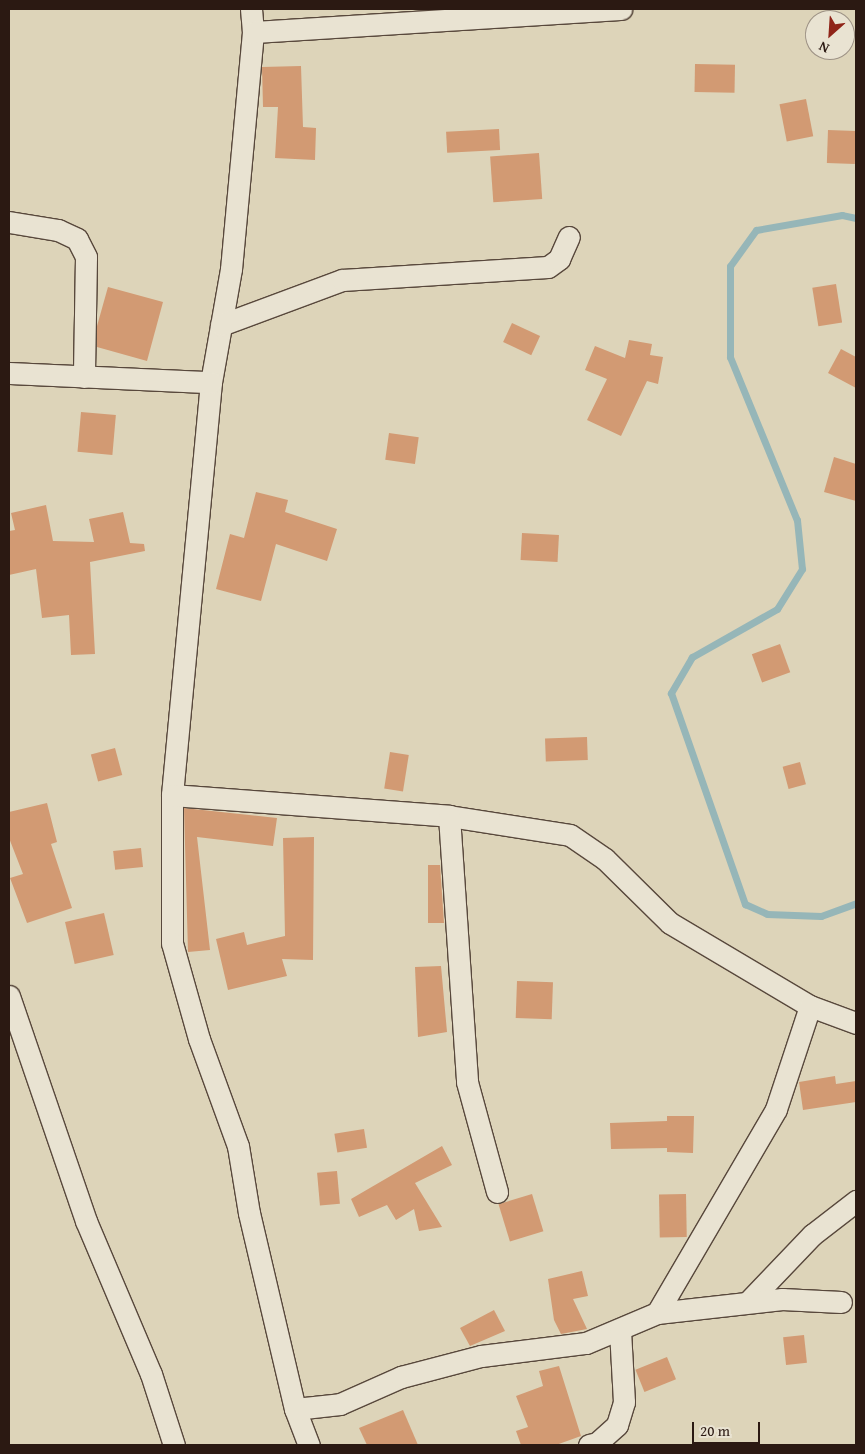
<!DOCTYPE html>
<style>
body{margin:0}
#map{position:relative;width:865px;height:1454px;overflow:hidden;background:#ddd4b9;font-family:"Gentium Book Plus",serif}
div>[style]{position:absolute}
.stream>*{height:7px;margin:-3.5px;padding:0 3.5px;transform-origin:3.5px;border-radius:3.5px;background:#96b6b8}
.building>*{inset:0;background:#d29a73;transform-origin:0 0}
.roads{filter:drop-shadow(1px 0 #58483c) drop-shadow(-1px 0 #58483c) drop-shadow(0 1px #58483c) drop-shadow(0 -1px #58483c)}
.minor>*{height:21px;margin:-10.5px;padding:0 10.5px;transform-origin:10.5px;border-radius:10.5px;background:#e9e3d2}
span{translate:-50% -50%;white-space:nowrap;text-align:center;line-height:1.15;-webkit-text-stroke:4px #e9e3d2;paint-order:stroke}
.frame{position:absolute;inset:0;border:10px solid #2b1912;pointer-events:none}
.north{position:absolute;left:805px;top:10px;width:50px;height:50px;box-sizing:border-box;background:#e9e3d2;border:1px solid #9d9285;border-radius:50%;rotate:206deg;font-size:14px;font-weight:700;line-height:20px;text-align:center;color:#2b1912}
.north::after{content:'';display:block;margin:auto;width:18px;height:22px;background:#8f2418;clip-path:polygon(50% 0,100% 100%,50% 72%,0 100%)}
.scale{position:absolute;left:692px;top:1422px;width:68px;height:22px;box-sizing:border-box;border:2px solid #2b1912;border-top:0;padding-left:6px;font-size:15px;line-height:18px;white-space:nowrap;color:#2b1912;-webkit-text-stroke:4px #e9e3d2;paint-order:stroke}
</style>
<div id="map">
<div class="stream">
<i style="left:856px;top:218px;width:14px;rotate:-168deg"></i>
<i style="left:842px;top:215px;width:87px;rotate:170.1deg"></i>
<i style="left:756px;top:230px;width:44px;rotate:125.8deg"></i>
<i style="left:730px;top:266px;width:91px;rotate:90deg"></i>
<i style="left:730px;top:357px;width:176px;rotate:67.7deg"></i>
<i style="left:797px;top:520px;width:49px;rotate:84.2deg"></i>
<i style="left:802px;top:569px;width:47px;rotate:122deg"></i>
<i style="left:777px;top:609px;width:98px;rotate:150.5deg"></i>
<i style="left:692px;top:657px;width:42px;rotate:120.3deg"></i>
<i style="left:671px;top:693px;width:224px;rotate:70.7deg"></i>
<i style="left:745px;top:904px;width:24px;rotate:24deg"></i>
<i style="left:767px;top:914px;width:54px;rotate:2.1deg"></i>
<i style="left:821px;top:916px;width:37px;rotate:-20deg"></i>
</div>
<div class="building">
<i style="left:695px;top:64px;width:40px;height:28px;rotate:1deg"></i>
<i style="clip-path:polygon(301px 66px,303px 127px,316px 128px,315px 160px,275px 158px,278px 107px,263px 107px,262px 67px)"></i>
<i style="left:806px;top:99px;width:38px;height:27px;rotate:79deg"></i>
<i style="left:499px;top:129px;width:21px;height:53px;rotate:87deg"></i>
<i style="left:828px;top:130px;width:28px;height:33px;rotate:2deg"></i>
<i style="left:539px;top:153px;width:46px;height:49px;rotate:86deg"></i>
<i style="left:836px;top:284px;width:39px;height:24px;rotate:81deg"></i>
<i style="clip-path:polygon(108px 287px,163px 302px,147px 361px,97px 347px,97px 326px)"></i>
<i style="left:512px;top:323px;width:31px;height:21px;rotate:25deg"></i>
<i style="clip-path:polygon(629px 340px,652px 344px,650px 355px,663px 357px,658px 384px,647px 381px,621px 436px,587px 420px,607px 379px,585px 370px,595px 346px,625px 358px)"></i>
<i style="clip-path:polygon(841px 349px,856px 357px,856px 388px,828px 373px)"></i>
<i style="left:81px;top:412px;width:35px;height:40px;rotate:5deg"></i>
<i style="left:389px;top:433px;width:30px;height:27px;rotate:8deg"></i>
<i style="clip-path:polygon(834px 457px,856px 464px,856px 501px,824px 492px)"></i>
<i style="clip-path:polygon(256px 492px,288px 500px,285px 512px,337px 529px,327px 561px,276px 544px,261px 601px,216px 589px,230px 534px,244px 538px)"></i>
<i style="clip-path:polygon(46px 505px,53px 541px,94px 542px,89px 519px,123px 512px,130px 543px,144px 544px,145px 551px,90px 562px,95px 654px,71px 655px,69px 615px,42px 618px,36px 569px,9px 575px,9px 531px,15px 530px,11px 513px)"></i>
<i style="left:522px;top:533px;width:37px;height:27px;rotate:3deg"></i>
<i style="left:780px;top:644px;width:30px;height:30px;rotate:70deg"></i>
<i style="left:587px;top:737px;width:23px;height:42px;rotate:88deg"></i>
<i style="left:115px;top:748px;width:28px;height:25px;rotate:75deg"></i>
<i style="left:390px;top:752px;width:19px;height:37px;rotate:9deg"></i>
<i style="left:800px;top:762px;width:23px;height:18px;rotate:75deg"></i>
<i style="clip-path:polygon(47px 803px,57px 842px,51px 844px,72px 908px,27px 923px,10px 878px,23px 874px,9px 838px,9px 812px)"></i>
<i style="clip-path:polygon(184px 808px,277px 818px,273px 846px,197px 837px,210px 950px,188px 952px)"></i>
<i style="clip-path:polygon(314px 837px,313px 960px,282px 959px,287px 976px,228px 990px,216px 939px,244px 932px,247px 945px,285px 936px,283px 838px)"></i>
<i style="left:141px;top:848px;width:19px;height:28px;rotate:84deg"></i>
<i style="clip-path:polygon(428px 865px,440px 865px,444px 923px,428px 923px)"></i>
<i style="left:104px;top:913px;width:43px;height:40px;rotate:77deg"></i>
<i style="clip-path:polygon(441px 966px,447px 1032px,418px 1037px,415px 967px)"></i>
<i style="left:517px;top:981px;width:36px;height:37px;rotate:2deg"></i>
<i style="clip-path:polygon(835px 1076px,836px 1084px,856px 1081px,856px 1102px,803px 1110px,799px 1082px)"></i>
<i style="clip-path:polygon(667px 1116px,694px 1116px,693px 1153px,667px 1152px,667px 1148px,611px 1149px,610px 1123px,667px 1121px)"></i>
<i style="left:364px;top:1129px;width:19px;height:30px;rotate:81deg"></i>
<i style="clip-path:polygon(442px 1146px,452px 1165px,415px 1183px,442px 1227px,419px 1231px,414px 1209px,396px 1220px,387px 1205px,359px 1217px,351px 1199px)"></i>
<i style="left:337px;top:1171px;width:33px;height:20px;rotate:85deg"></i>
<i style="left:532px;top:1194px;width:39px;height:35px;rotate:73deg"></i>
<i style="left:686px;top:1194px;width:43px;height:27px;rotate:89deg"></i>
<i style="clip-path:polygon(582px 1271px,588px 1296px,573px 1299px,587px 1329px,561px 1334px,554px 1320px,548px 1279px)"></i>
<i style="clip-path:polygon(494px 1310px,505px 1331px,470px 1346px,460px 1328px)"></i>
<i style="left:804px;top:1335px;width:28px;height:21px;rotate:84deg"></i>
<i style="left:667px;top:1357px;width:24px;height:34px;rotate:68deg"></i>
<i style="clip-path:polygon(559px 1366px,581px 1436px,556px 1445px,521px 1445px,516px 1431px,528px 1427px,516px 1396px,543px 1386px,539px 1371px)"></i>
<i style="clip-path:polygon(403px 1410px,418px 1445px,367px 1445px,359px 1428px)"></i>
</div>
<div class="roads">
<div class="minor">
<i style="left:251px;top:9px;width:23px;rotate:85deg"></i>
<i style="left:253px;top:32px;width:238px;rotate:95.3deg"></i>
<i style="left:231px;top:269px;width:115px;rotate:100deg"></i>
<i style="left:211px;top:382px;width:415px;rotate:95.4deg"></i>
<i style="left:172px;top:795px;width:148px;rotate:90deg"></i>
<i style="left:172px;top:943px;width:100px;rotate:74.3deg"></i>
<i style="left:199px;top:1039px;width:114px;rotate:70deg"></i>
<i style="left:238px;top:1146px;width:68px;rotate:80.7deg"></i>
<i style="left:249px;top:1213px;width:201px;rotate:76.8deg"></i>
<i style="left:295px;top:1409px;width:39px;rotate:69deg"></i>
<i style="left:253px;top:32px;width:369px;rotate:-3.6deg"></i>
<i style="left:9px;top:222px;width:50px;rotate:9.3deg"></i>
<i style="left:58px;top:230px;width:21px;rotate:25deg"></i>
<i style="left:77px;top:239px;width:20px;rotate:63deg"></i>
<i style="left:86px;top:257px;width:120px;rotate:91deg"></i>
<i style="left:221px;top:325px;width:129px;rotate:-20.4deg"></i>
<i style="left:342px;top:280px;width:206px;rotate:-3.6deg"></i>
<i style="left:548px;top:267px;width:14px;rotate:-36deg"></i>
<i style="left:559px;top:259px;width:24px;rotate:-66deg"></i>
<i style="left:9px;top:373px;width:202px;rotate:2.6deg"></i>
<i style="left:172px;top:795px;width:278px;rotate:4.3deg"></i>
<i style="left:449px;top:816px;width:122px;rotate:8.9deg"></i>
<i style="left:570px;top:835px;width:42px;rotate:34.4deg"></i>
<i style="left:605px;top:859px;width:91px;rotate:44.6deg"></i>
<i style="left:670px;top:923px;width:163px;rotate:30.7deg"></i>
<i style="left:810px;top:1006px;width:49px;rotate:20.3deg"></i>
<i style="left:449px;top:816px;width:267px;rotate:86.1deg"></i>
<i style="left:467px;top:1082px;width:114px;rotate:74.7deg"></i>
<i style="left:9px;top:996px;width:238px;rotate:71.1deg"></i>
<i style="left:86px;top:1221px;width:166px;rotate:67deg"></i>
<i style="left:151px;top:1374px;width:75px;rotate:72.1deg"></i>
<i style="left:748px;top:1302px;width:93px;rotate:-46.3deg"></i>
<i style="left:812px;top:1235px;width:56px;rotate:-37.7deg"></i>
<i style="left:657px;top:1313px;width:236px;rotate:-59.7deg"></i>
<i style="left:776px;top:1109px;width:108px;rotate:-71.7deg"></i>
<i style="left:295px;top:1409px;width:45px;rotate:-6.3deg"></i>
<i style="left:340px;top:1404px;width:67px;rotate:-23.9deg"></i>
<i style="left:401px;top:1377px;width:83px;rotate:-14.7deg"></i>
<i style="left:481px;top:1356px;width:106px;rotate:-7.1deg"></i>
<i style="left:586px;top:1343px;width:77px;rotate:-22.9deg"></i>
<i style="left:657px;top:1313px;width:126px;rotate:-6.4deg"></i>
<i style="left:782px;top:1299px;width:59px;rotate:2.9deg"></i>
<i style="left:589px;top:1445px;width:8px;rotate:-14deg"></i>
<i style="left:597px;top:1443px;width:27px;rotate:-42deg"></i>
<i style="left:617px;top:1425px;width:24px;rotate:-73deg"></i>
<i style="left:624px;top:1402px;width:72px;rotate:-93.2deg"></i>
</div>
</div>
<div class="frame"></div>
<div class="north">N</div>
<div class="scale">20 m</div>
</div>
